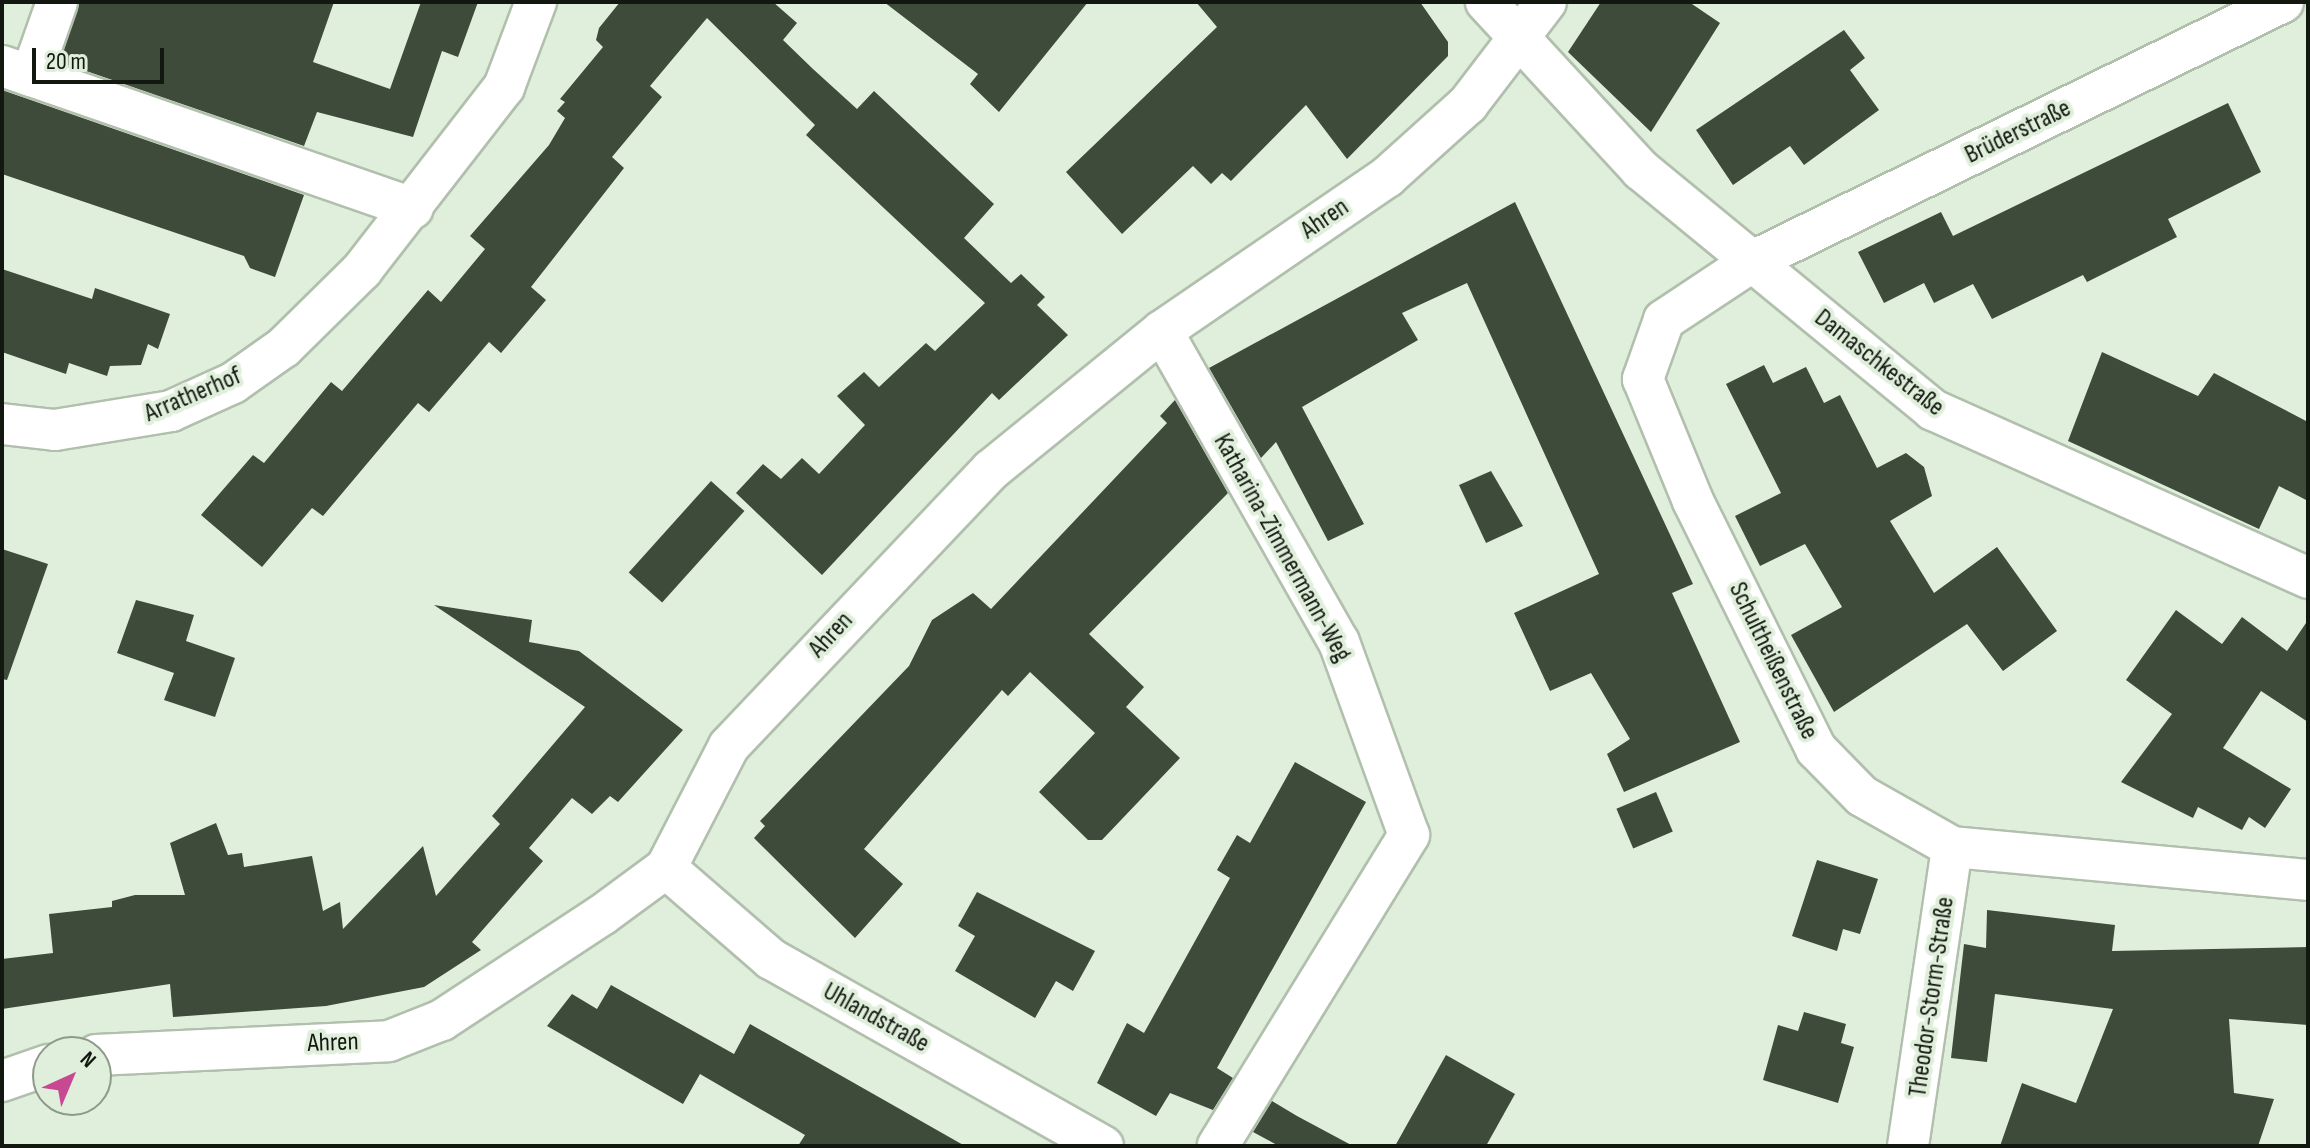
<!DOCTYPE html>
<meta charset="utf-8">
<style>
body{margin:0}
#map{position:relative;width:2310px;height:1148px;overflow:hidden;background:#e0efdb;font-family:"Sofia Sans Condensed",sans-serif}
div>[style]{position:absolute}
.building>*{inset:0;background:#3e4a3a;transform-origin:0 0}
.roads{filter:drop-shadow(2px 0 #b1bfad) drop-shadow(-2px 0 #b1bfad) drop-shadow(0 2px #b1bfad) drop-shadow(0 -2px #b1bfad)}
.minor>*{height:40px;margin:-20px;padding:0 20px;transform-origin:20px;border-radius:20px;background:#fff}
span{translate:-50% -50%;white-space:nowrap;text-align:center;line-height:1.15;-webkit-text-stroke:8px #e0efdb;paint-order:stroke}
.street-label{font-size:26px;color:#121710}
.frame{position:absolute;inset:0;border:4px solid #121710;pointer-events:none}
.north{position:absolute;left:32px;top:1036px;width:80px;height:80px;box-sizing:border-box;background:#e0efdb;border:2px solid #8e998a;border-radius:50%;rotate:44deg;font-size:22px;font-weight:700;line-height:32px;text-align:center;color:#121710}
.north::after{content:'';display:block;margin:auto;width:28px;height:36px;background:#c84893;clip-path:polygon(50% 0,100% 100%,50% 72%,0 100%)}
.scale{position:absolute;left:32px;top:48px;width:132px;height:36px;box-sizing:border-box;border:4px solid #121710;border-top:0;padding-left:10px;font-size:24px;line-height:28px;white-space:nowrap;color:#121710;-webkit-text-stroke:6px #e0efdb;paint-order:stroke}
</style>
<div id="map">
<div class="building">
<i style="clip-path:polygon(79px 2px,334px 2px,313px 62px,390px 89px,421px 2px,478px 2px,458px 57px,442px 51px,413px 137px,317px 112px,304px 146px,60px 62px)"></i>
<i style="clip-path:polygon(620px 2px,773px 2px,797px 23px,783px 40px,813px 69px,857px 109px,874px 91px,994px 204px,964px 238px,1011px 283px,1021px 274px,1045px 297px,1037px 305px,1068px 335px,999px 400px,992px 393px,822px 575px,736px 493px,763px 464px,781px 479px,802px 458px,819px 474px,865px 425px,837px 396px,864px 372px,879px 387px,926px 343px,935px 351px,985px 303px,806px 135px,815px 125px,707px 18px,650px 86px,662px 97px,612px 157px,624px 168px,531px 287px,546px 300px,501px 353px,489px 342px,429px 412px,418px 403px,323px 516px,312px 508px,262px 567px,201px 515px,253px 455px,264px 463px,331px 382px,342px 391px,428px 290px,441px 302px,485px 249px,470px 236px,549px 145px,565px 118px,557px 111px,565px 102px,560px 99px,603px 47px,596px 40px,599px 28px)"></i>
<i style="clip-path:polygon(884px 2px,1088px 2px,999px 112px,970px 84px,978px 74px)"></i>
<i style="clip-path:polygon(1196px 2px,1420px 2px,1448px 42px,1448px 56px,1347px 159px,1306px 105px,1231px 181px,1222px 173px,1211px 184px,1193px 166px,1122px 234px,1066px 172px,1217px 27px)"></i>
<i style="clip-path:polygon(1601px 2px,1689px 2px,1720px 23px,1651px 132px,1568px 52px)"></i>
<i style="clip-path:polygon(1844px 30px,1865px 58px,1850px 70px,1879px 110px,1804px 165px,1790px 146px,1733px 185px,1696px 130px)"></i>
<i style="clip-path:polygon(2px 90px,304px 195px,275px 277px,250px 268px,244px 256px,2px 174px)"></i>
<i style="clip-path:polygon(2228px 103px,2261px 172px,2168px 219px,2177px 237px,2087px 282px,2083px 275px,1992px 319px,1973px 284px,1934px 303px,1924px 283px,1884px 303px,1858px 252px,1941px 212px,1953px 236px)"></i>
<i style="clip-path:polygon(1515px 202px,1693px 584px,1672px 593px,1740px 742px,1624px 792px,1607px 754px,1630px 739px,1591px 673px,1550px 691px,1514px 613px,1599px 574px,1467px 283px,1402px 313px,1418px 340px,1302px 407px,1364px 524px,1328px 541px,1276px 442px,1261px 458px,1209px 368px)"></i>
<i style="clip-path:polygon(2px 269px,92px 299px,95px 288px,170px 314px,158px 349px,148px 344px,141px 365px,110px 366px,107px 376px,69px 363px,66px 374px,2px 352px)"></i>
<i style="clip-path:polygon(2102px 352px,2198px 396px,2214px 373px,2308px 422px,2308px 501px,2279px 486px,2259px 529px,2068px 441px)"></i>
<i style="clip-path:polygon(1764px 365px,1773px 383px,1806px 367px,1824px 403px,1840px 395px,1877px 468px,1906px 453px,1924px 467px,1932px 496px,1890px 521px,1934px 593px,1997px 547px,2057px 631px,2003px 671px,1967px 624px,1834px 712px,1791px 635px,1842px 607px,1805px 544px,1760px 566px,1735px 516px,1781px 493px,1726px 384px)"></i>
<i style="clip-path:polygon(1175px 400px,1228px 493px,1089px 634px,1144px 687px,1126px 707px,1180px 758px,1102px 840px,1088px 840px,1039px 792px,1095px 733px,1030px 672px,1008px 696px,1002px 690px,864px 849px,903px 884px,855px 938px,754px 838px,765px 826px,760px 821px,909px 666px,932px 620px,973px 593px,991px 609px,1167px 423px,1160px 416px)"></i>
<i style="clip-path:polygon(1491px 471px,1523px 526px,1486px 543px,1459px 485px)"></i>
<i style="left:711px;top:481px;width:45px;height:123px;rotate:42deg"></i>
<i style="clip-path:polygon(2px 549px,48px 564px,7px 680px,2px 679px)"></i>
<i style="clip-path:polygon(136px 600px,194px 615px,186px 641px,235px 658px,215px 717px,164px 700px,174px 673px,117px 653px)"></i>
<i style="clip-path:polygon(434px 605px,532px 620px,529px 642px,579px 651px,683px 730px,618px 802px,610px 796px,592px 814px,572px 798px,529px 848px,543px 861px,472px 942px,481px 950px,424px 987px,326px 1006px,173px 1017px,170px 984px,2px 1009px,2px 959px,53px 953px,49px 914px,112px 907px,112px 901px,135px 895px,185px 895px,170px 843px,216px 823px,228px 855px,242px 853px,244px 867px,312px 856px,323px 911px,340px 902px,343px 929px,423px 846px,436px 896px,500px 824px,492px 816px,585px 707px)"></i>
<i style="clip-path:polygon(2176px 610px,2222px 644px,2242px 617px,2287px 651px,2308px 620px,2308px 722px,2261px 691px,2223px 748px,2291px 789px,2265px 828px,2249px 817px,2242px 830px,2198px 807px,2193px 818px,2121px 782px,2172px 714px,2126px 680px)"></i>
<i style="clip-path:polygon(1295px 762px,1366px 802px,1217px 1068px,1233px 1078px,1213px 1110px,1170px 1093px,1156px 1116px,1097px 1083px,1127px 1023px,1144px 1033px,1230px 878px,1217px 870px,1237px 835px,1250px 843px)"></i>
<i style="left:1656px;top:792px;width:43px;height:43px;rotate:67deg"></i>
<i style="clip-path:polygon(1817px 860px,1878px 879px,1860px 934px,1843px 929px,1837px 951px,1792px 936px)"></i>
<i style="clip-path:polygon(977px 892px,1095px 951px,1073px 991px,1056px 981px,1035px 1018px,955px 971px,975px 936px,958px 926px)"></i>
<i style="clip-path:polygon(1987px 910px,2115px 925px,2112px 951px,2308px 947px,2308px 1025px,2229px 1019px,2234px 1093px,2274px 1099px,2258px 1146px,2000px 1146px,2022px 1083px,2076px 1103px,2113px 1009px,1995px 994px,1987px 1062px,1951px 1058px,1964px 944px,1986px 948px)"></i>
<i style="clip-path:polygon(611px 985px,734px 1054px,750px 1024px,965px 1146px,798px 1146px,805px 1135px,700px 1074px,683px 1104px,547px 1026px,572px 994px,597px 1009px)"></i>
<i style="clip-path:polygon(1804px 1012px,1846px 1024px,1841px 1043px,1854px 1047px,1838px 1103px,1763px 1080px,1778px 1025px,1798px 1031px)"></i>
<i style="clip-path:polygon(1446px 1055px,1515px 1094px,1486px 1146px,1395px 1146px)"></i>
<i style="clip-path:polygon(1272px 1101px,1297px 1116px,1353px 1146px,1279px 1146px,1253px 1132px)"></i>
</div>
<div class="roads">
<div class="minor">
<i style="left:1486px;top:2px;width:229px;rotate:47.3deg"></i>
<i style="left:1641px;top:170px;width:378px;rotate:39.4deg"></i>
<i style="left:1933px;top:410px;width:411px;rotate:24.1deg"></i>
<i style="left:2283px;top:2px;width:590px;rotate:153.96deg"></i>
<i style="left:1753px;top:261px;width:107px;rotate:146.5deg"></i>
<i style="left:1664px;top:320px;width:63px;rotate:109.6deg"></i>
<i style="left:1643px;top:379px;width:132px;rotate:67.7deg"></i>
<i style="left:1693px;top:501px;width:277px;rotate:63.6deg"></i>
<i style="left:1816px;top:749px;width:66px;rotate:45.6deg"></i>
<i style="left:1862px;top:796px;width:103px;rotate:29.5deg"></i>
<i style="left:1952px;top:847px;width:358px;rotate:5.3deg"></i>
<i style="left:2px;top:66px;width:31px;rotate:19deg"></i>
<i style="left:31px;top:76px;width:78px;rotate:-70.6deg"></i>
<i style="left:31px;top:76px;width:404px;rotate:19.1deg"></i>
<i style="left:1162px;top:331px;width:358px;rotate:60.4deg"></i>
<i style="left:1339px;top:642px;width:205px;rotate:70.1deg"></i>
<i style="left:1409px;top:835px;width:365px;rotate:121.6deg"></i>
<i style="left:2px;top:424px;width:53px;rotate:6.5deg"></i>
<i style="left:55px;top:430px;width:118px;rotate:-9.3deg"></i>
<i style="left:171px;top:411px;width:68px;rotate:-24.3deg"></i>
<i style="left:233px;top:383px;width:62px;rotate:-35.2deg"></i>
<i style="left:284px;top:347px;width:110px;rotate:-44.6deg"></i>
<i style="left:362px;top:270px;width:232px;rotate:-52.2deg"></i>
<i style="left:504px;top:87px;width:91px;rotate:-69.4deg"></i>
<i style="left:666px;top:868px;width:139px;rotate:40.9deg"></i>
<i style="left:771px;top:959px;width:381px;rotate:29.4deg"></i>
<i style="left:96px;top:1055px;width:293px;rotate:-2.7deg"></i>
<i style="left:389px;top:1041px;width:57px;rotate:-21.6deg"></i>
<i style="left:442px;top:1020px;width:191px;rotate:-33.3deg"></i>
<i style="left:602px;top:915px;width:79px;rotate:-36.3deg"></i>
<i style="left:666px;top:868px;width:137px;rotate:-62.7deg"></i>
<i style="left:729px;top:746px;width:381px;rotate:-46.5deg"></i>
<i style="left:991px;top:470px;width:220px;rotate:-39.1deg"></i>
<i style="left:1162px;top:331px;width:273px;rotate:-34.4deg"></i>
<i style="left:1387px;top:177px;width:109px;rotate:-42deg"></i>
<i style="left:1468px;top:104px;width:128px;rotate:-52.6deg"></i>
<i style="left:2px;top:1081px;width:49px;rotate:-19.2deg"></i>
<i style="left:1908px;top:1146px;width:302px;rotate:-81.6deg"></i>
</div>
</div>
<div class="street-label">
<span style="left:2018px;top:132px;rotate:-26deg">Brüderstraße</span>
<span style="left:1325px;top:219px;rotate:-34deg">Ahren</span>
<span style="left:1879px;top:363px;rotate:38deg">Damaschkestraße</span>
<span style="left:193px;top:395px;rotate:-23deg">Arratherhof</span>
<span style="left:1282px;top:548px;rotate:61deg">Katharina-Zimmermann-Weg</span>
<span style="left:831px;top:635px;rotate:-47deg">Ahren</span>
<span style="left:1773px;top:661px;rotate:64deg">Schultheißenstraße</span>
<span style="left:1932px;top:997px;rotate:-82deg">Theodor-Storm-Straße</span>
<span style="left:876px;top:1018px;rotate:29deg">Uhlandstraße</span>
<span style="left:333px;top:1043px;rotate:-2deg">Ahren</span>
</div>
<div class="frame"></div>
<div class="north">N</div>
<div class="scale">20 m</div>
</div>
